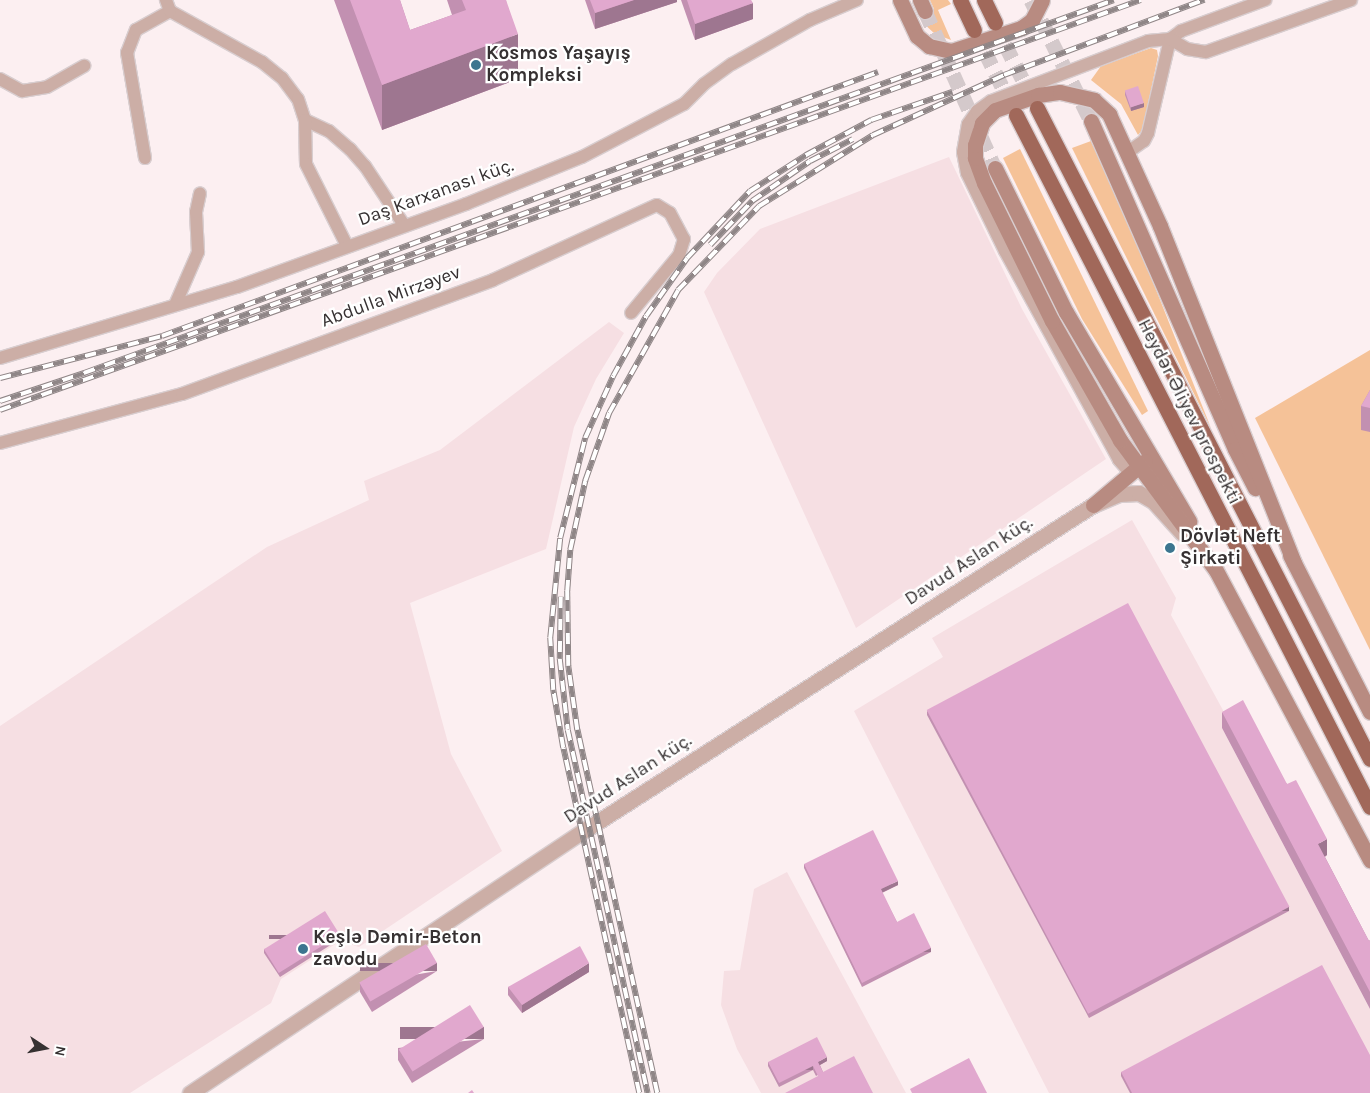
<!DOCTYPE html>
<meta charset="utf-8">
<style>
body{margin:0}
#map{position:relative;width:1370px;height:1093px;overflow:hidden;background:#fceff1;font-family:Karla,sans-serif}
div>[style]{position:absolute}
.built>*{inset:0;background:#f6dfe3}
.green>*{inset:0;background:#f5c298}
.secondary-tunnel>*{height:15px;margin-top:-7.5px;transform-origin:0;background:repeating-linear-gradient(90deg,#d4c9cb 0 15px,transparent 0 23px)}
.trunk-tunnel>*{height:15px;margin-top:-7.5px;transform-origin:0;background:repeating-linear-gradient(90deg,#d4c9cb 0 15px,transparent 0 23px)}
.roads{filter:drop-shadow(1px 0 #d8cdcf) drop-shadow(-1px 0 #d8cdcf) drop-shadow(0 1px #d8cdcf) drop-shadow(0 -1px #d8cdcf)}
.minor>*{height:12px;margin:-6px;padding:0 6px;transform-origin:6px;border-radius:6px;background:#ccaea6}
.tertiary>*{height:15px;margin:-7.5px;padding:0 7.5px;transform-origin:7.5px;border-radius:7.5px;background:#ccaea6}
.secondary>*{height:15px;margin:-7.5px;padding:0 7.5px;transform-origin:7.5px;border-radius:7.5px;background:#b88b81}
.trunk>*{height:15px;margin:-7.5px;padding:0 7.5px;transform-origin:7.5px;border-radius:7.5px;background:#a1685a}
.rail>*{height:5.5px;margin-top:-2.75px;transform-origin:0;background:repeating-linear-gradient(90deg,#fff 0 11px,#8f8687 0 22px);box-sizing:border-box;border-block:1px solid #8f8687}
.wall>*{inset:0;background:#c290b1}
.shaded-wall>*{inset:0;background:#9e7690;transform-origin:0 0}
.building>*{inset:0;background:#e1a8ce;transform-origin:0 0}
.dots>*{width:14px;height:14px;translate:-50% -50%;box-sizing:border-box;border:2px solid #fff;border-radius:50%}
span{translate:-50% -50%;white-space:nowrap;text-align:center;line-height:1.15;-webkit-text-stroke:4.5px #fff;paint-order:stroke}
.poi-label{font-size:19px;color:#363132;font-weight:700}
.left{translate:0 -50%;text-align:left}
.street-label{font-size:19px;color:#363132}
.north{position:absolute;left:20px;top:1023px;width:50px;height:50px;-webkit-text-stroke:4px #fff;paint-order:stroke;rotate:101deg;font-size:14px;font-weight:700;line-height:20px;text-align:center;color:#363132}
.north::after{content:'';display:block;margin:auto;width:18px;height:22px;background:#363132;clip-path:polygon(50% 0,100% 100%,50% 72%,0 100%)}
</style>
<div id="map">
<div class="built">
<i style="clip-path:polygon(949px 157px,1022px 309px,1106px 459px,856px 628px,704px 292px,717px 273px,760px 229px)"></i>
<i style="clip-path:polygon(609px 322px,624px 333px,596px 379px,574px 427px,546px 549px,410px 603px,451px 754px,502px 851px,359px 947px,340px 941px,281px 979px,271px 1003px,130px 1093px,0 1093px,0 726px,267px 547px,369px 500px,364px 481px,440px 450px)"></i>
<i style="clip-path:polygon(1132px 520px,1176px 598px,1171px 615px,1230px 723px,1222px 728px,1370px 1009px,1370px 1093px,1049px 1093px,854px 711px,943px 657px,932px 638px)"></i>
<i style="clip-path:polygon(787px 872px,906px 1093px,761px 1093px,737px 1049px,721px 1005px,724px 971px,740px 970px,754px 889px)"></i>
</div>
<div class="green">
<i style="clip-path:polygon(930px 0,948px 0,951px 4px,938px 10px,951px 40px,935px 34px,922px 22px,919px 15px,934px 9px)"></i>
<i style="clip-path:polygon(1151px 48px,1157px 50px,1158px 56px,1143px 129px,1138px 135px,1121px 104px,1091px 80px,1101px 66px)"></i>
<i style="clip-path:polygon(1091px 141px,1141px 252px,1211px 428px,1072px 148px)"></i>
<i style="clip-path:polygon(1020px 149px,1148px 411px,1142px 415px,1082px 319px,1003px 158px)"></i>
<i style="clip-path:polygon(1370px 350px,1370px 650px,1255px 418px)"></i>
</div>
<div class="secondary-tunnel">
<i style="left:1031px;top:0;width:135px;rotate:63.6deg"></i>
<i style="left:925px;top:11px;width:172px;rotate:66deg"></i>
</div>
<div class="trunk-tunnel">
<i style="left:995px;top:24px;width:85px;rotate:63.4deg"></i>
<i style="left:975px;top:31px;width:85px;rotate:64deg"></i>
</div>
<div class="roads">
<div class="minor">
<i style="left:170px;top:11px;width:105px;rotate:29deg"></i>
<i style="left:262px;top:62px;width:26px;rotate:39deg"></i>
<i style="left:282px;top:78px;width:26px;rotate:53deg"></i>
<i style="left:298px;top:99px;width:22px;rotate:72deg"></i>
<i style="left:305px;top:120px;width:26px;rotate:25deg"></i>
<i style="left:329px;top:131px;width:28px;rotate:41deg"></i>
<i style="left:350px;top:149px;width:23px;rotate:49deg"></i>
<i style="left:365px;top:166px;width:71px;rotate:56.5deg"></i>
<i style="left:0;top:79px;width:25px;rotate:29deg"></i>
<i style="left:22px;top:91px;width:25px;rotate:-9deg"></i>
<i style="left:47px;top:87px;width:43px;rotate:-29.6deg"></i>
<i style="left:305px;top:120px;width:44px;rotate:88.7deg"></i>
<i style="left:306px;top:164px;width:92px;rotate:63.4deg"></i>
<i style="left:1128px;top:152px;width:19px;rotate:-35deg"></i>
<i style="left:1144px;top:141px;width:9px;rotate:-63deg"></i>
<i style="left:1148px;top:133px;width:97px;rotate:-76.8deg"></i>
<i style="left:1170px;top:39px;width:14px;rotate:-36deg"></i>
<i style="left:1181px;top:31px;width:90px;rotate:-20.3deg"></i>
<i style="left:145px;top:158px;width:107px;rotate:-99.7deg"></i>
<i style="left:127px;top:53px;width:25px;rotate:-69deg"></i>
<i style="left:136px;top:30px;width:39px;rotate:-29deg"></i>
<i style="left:170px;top:11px;width:12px;rotate:-110deg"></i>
<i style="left:175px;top:305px;width:58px;rotate:-66.5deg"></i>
<i style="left:198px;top:252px;width:40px;rotate:-92.9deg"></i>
<i style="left:196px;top:212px;width:19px;rotate:-78deg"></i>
<i style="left:0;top:358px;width:247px;rotate:-16.7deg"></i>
<i style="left:237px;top:287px;width:244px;rotate:-19.9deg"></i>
<i style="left:466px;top:204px;width:125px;rotate:-22.1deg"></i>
<i style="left:582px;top:157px;width:115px;rotate:-27.5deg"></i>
<i style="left:684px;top:104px;width:28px;rotate:-45deg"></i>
<i style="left:704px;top:84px;width:34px;rotate:-36deg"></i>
<i style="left:732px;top:64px;width:90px;rotate:-29.4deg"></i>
<i style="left:810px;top:20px;width:51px;rotate:-23.1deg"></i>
<i style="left:0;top:443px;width:188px;rotate:-15.1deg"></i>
<i style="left:182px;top:394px;width:331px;rotate:-20.1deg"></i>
<i style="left:493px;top:280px;width:180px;rotate:-24.6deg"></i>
<i style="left:657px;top:205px;width:15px;rotate:32deg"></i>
<i style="left:670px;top:213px;width:30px;rotate:62deg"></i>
<i style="left:684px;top:239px;width:17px;rotate:107deg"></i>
<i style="left:679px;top:255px;width:75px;rotate:129.6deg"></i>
<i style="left:1139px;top:468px;width:13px;rotate:180deg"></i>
<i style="left:1126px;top:468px;width:11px;rotate:-131deg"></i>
<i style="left:1119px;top:460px;width:238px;rotate:-118.6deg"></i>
<i style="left:1005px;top:251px;width:87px;rotate:-116deg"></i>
<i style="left:967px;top:173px;width:21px;rotate:-101deg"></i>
<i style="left:963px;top:152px;width:28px;rotate:-80deg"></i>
<i style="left:968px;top:124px;width:16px;rotate:-55deg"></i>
<i style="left:977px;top:111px;width:17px;rotate:-36deg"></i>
<i style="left:991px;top:101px;width:168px;rotate:-20.9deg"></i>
<i style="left:1148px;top:41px;width:22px;rotate:-5deg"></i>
<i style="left:1170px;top:39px;width:20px;rotate:30deg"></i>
<i style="left:1187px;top:49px;width:19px;rotate:9deg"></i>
<i style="left:1206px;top:52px;width:154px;rotate:-19.7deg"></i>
</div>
<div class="tertiary">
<i style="left:190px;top:1093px;width:478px;rotate:-33.7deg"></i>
<i style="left:588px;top:828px;width:599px;rotate:-32.6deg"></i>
<i style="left:1093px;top:505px;width:28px;rotate:-23deg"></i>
<i style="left:1119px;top:494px;width:20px;rotate:-3deg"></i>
<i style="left:1139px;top:493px;width:16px;rotate:30deg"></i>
<i style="left:1153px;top:501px;width:43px;rotate:47.8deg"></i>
</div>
<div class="secondary">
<i style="left:900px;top:0;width:40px;rotate:65deg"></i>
<i style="left:917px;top:36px;width:16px;rotate:40deg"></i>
<i style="left:929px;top:46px;width:23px;rotate:13deg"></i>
<i style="left:951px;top:51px;width:74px;rotate:-18.2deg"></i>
<i style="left:1021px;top:28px;width:14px;rotate:-36deg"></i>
<i style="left:1032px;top:20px;width:22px;rotate:-63deg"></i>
<i style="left:920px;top:0;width:12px;rotate:66deg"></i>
<i style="left:1091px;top:121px;width:358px;rotate:66.3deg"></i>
<i style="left:1235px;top:449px;width:44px;rotate:62.9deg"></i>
<i style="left:995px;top:168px;width:161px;rotate:63.8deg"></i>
<i style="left:1066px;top:312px;width:243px;rotate:59.5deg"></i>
<i style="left:1093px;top:505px;width:68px;rotate:-40.2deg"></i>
<i style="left:1290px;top:555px;width:176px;rotate:63deg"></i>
<i style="left:1211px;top:561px;width:339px;rotate:62deg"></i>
<i style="left:1215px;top:569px;width:160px;rotate:-126.4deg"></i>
<i style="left:1120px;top:440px;width:137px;rotate:-119.7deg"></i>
<i style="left:1052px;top:321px;width:154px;rotate:-116.2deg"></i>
<i style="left:984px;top:183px;width:27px;rotate:-110deg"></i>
<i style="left:975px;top:158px;width:13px;rotate:-90deg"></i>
<i style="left:975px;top:145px;width:23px;rotate:-72deg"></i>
<i style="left:982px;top:123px;width:18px;rotate:-45deg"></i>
<i style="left:995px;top:110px;width:46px;rotate:-19.2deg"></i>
<i style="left:1038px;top:95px;width:22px;rotate:-8deg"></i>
<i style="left:1060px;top:92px;width:35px;rotate:13deg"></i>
<i style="left:1094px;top:100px;width:21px;rotate:43deg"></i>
<i style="left:1109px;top:114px;width:123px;rotate:65.5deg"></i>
<i style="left:1160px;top:226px;width:363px;rotate:68.3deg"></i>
</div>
<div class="trunk">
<i style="left:960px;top:0;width:33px;rotate:65deg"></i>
<i style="left:984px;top:0;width:25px;rotate:64deg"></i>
<i style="left:1037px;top:108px;width:731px;rotate:62.91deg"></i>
<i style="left:1016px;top:115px;width:777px;rotate:62.91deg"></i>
</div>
</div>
<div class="rail">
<i style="left:710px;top:245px;width:61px;rotate:-46.3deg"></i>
<i style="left:752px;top:201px;width:70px;rotate:-34.6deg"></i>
<i style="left:810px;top:161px;width:48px;rotate:-27.1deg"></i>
<i style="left:0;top:378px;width:167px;rotate:-14.5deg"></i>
<i style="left:162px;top:336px;width:763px;rotate:-20.24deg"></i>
<i style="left:0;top:401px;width:89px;rotate:-18.4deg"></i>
<i style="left:84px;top:373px;width:1095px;rotate:-19.91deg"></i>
<i style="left:0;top:410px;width:1212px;rotate:-19.77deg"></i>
<i style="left:561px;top:597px;width:62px;rotate:90.9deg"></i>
<i style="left:560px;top:659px;width:71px;rotate:83.6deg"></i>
<i style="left:568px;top:730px;width:372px;rotate:77.6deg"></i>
<i style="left:639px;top:1093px;width:353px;rotate:-102.4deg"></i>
<i style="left:563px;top:748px;width:59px;rotate:-99.8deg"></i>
<i style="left:553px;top:690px;width:52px;rotate:-93.3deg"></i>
<i style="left:550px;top:638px;width:100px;rotate:-84.3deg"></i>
<i style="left:560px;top:538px;width:103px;rotate:-76deg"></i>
<i style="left:585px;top:438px;width:68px;rotate:-65.7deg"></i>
<i style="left:613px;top:376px;width:68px;rotate:-61.2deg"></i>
<i style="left:646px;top:316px;width:71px;rotate:-54.7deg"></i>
<i style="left:687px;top:258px;width:92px;rotate:-46.8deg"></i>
<i style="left:750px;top:191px;width:67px;rotate:-32.7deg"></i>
<i style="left:806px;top:155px;width:74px;rotate:-28.3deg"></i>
<i style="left:871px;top:120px;width:86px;rotate:-19.1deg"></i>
<i style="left:657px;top:1093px;width:372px;rotate:-102.4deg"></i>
<i style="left:577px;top:730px;width:65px;rotate:-98deg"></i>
<i style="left:568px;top:666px;width:75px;rotate:-90.8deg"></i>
<i style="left:567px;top:591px;width:41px;rotate:-85.8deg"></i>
<i style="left:570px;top:550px;width:71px;rotate:-77.7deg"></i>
<i style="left:585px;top:481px;width:72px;rotate:-70.6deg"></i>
<i style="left:609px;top:413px;width:141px;rotate:-60.7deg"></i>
<i style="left:678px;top:290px;width:117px;rotate:-46deg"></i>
<i style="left:759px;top:206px;width:134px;rotate:-31.9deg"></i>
<i style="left:873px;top:135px;width:144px;rotate:-24.6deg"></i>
<i style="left:1004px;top:75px;width:214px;rotate:-20.6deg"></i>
</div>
<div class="wall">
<i style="clip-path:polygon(334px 0,400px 0,410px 30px,452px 15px,447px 0,506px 0,518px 79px,382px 130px)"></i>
<i style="clip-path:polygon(585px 0,677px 0,677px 2px,595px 29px)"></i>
<i style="clip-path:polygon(681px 0,751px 0,753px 19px,695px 40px)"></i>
<i style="clip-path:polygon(1125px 91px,1144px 107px,1131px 111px,1125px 95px)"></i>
<i style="clip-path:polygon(1370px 390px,1370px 432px,1361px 430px,1361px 406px)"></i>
<i style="clip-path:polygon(927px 711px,1289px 911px,1089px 1018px,927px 715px)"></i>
<i style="clip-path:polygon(1222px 712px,1287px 784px,1327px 855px,1325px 857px,1369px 941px,1370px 940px,1370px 1009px,1222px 728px)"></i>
<i style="clip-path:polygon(804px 864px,898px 885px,882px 893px,897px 922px,931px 952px,862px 987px,804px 868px)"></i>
<i style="clip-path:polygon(340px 939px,280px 977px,264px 953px,264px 949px)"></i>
<i style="clip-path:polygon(437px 971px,372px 1012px,360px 992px,360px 984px)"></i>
<i style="clip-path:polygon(589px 972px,522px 1013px,508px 995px,508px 987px)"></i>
<i style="clip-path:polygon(484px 1039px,412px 1083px,398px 1060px,398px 1048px)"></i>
<i style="clip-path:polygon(827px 1061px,820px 1065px,823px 1072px,816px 1076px,813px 1070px,779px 1087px,768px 1066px,768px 1062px)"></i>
<i style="clip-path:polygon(1121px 1072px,1370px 1093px,1130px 1093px,1121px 1076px)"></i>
</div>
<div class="shaded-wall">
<i style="clip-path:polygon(634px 0,677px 0,677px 2px,595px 29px,595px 13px)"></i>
<i style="clip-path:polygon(753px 3px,753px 19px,695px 40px,695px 24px)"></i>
<i style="clip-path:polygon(518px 34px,518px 79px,382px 130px,382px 85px)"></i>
<i style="clip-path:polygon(1144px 103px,1144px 107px,1131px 111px,1131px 107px)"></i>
<i style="clip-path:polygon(1327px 839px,1327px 855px,1318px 860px,1318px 844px)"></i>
<i style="clip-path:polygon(898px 881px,898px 885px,881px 893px,881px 889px)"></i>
<i style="left:1289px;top:907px;width:4px;height:227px;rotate:90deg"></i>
<i style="left:340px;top:935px;width:4px;height:71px;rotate:90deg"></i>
<i style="left:931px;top:948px;width:4px;height:77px;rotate:90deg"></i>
<i style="left:437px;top:963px;width:8px;height:77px;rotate:90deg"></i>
<i style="clip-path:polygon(589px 963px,589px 972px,522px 1013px,522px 1005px)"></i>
<i style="left:484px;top:1027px;width:12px;height:84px;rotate:90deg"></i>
<i style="clip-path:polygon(827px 1057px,827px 1061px,818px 1066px,818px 1062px)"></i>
<i style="left:813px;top:1066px;width:4px;height:38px;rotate:90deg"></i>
</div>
<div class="building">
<i style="clip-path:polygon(350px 0,400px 0,410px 30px,466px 10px,462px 0,506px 0,518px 34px,382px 85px)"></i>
<i style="clip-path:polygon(590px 0,634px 0,595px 13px)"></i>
<i style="clip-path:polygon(687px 0,751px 0,753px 3px,695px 24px)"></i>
<i style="left:1138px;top:86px;width:18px;height:14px;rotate:71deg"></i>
<i style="clip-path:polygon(1370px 390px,1370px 408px,1361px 406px)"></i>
<i style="left:1128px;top:603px;width:344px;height:228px;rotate:62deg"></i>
<i style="clip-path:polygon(1243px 700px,1287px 784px,1296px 780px,1327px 839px,1318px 844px,1369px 941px,1370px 940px,1370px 992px,1222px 712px)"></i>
<i style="clip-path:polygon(873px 830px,898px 881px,881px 889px,897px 922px,914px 913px,931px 948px,862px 983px,804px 864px)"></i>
<i style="left:325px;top:911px;width:28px;height:72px;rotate:58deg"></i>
<i style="left:426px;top:944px;width:22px;height:77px;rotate:60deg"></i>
<i style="clip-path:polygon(580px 946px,589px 963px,522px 1005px,508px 987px)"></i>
<i style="clip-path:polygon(1322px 965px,1370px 1055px,1370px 1093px,1132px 1093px,1121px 1072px)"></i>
<i style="left:470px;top:1005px;width:26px;height:84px;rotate:58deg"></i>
<i style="clip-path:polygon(817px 1037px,827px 1057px,818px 1062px,823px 1072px,854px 1056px,873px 1093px,785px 1093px,818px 1076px,813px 1066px,779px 1083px,768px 1062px)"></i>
<i style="clip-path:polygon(969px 1058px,987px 1093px,912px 1093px,910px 1089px)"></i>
<i style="clip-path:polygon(472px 1090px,474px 1093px,468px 1093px)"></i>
</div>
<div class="dots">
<i style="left:476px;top:65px;background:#3c758f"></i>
<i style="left:1170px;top:548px;background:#3c758f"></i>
<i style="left:303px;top:949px;background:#3c758f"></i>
</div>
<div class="poi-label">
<span class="left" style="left:486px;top:65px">Kosmos Yaşayış<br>Kompleksi</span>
<span class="left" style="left:1180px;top:548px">Dövlət Neft<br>Şirkəti</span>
<span class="left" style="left:313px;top:949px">Keşlə Dəmir-Beton<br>zavodu</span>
</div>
<div class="street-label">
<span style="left:436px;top:193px;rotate:-20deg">Daş Karxanası küç.</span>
<span style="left:391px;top:297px;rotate:-20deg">Abdulla Mirzəyev</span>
<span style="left:1189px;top:412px;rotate:63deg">Heydər Əliyev prospekti</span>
<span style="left:969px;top:561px;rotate:-33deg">Davud Aslan küç.</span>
<span style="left:628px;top:779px;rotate:-33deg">Davud Aslan küç.</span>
</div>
<div class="north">N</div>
</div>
